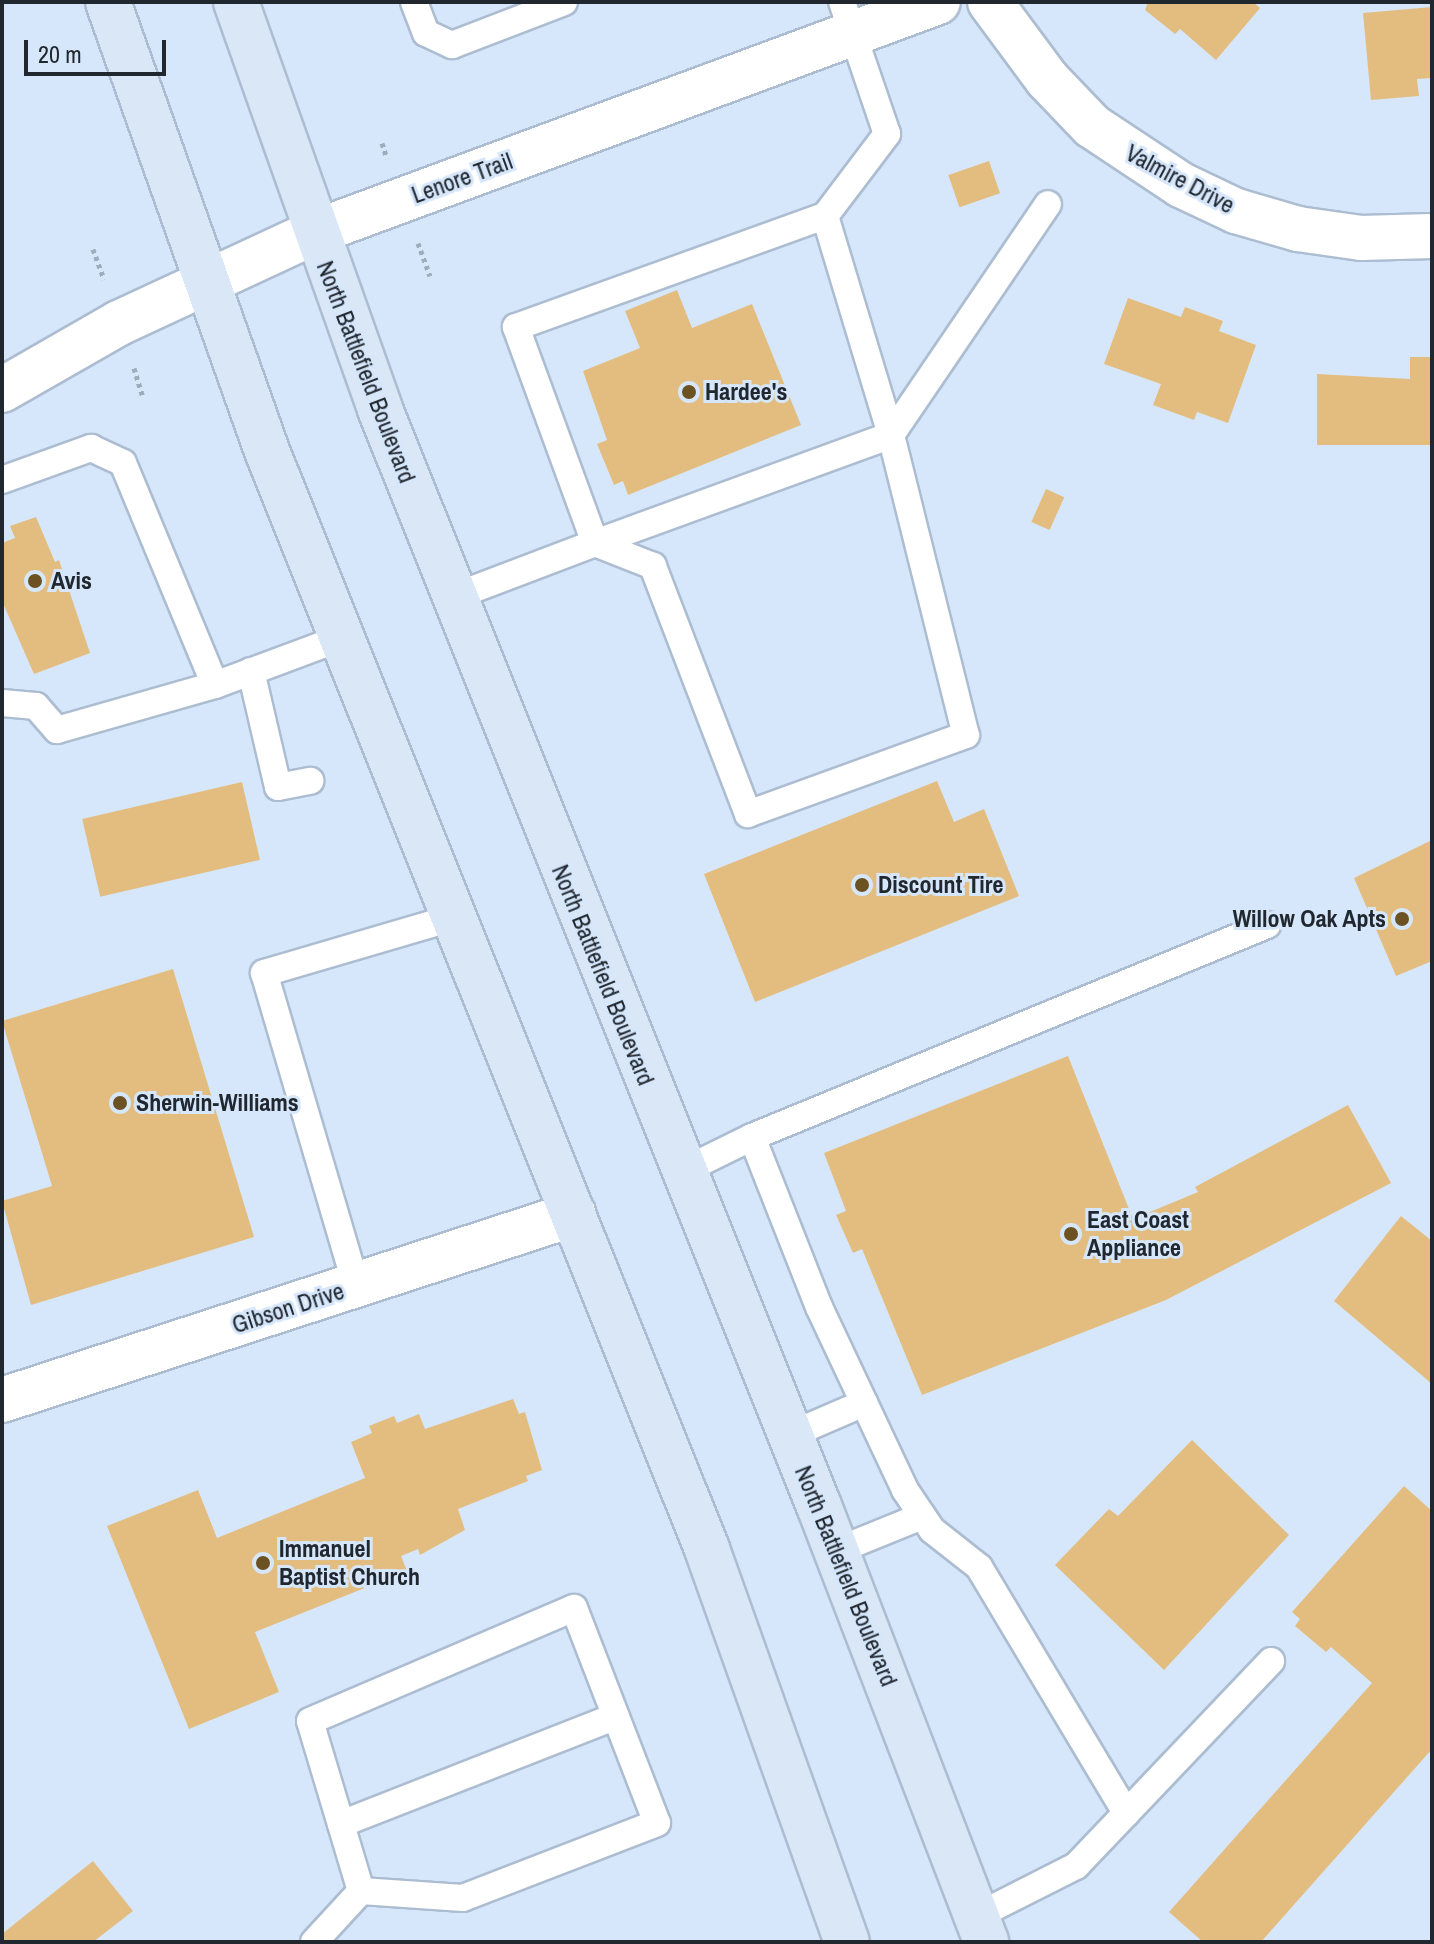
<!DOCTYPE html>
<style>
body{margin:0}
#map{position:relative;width:1434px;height:1944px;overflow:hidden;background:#d6e7fb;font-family:"Archivo Narrow",sans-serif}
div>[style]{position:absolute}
.building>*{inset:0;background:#e3bd80;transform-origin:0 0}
.path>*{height:5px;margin-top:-2.5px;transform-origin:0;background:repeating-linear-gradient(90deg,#9eacbc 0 4px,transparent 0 8px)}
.roads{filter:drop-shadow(2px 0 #adbdd1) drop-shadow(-2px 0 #adbdd1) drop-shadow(0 2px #adbdd1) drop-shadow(0 -2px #adbdd1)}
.service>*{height:26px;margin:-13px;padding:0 13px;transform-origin:13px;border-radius:13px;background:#fff}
.minor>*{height:44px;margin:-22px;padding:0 22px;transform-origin:22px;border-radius:22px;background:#fff}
.primary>*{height:44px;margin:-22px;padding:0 22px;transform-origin:22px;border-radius:22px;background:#dae7f7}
.dots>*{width:22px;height:22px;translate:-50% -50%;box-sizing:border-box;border:4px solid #d6e7fb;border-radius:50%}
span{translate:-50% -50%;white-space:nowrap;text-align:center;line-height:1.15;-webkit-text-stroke:6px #d6e7fb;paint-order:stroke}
.street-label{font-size:24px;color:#21272f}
.poi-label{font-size:24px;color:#21272f;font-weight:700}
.left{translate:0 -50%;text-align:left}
.right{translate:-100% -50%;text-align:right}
.frame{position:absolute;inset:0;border:4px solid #21272f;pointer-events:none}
.scale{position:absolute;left:24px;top:40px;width:142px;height:36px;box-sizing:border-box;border:4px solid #21272f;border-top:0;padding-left:10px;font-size:24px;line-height:28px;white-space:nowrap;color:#21272f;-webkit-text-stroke:6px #d6e7fb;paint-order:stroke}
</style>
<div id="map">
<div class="building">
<i style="clip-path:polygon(1148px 2px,1253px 2px,1260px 8px,1216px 60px,1180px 29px,1175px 34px,1145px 10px)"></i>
<i style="clip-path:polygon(1432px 7px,1432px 78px,1417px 79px,1419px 96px,1371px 100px,1363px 13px)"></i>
<i style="left:989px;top:161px;width:34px;height:43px;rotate:71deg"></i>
<i style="clip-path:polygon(677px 290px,692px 328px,752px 304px,801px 425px,628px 495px,623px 481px,614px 485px,597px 444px,607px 440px,583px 371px,640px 348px,625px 311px)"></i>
<i style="clip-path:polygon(1128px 298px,1181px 317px,1185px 307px,1223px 321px,1219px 331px,1256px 345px,1228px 423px,1197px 412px,1194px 420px,1153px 405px,1161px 384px,1104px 364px)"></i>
<i style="clip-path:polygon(1410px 357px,1432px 357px,1432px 445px,1317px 445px,1317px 374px,1410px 379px)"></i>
<i style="left:1046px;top:489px;width:20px;height:36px;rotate:24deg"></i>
<i style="clip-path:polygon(36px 517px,55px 562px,59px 560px,90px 653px,34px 674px,2px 601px,2px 543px,15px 538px,10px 526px)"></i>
<i style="clip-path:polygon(937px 781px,954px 822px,984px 809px,1019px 896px,755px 1002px,704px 874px)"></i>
<i style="left:242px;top:782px;width:80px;height:164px;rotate:77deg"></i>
<i style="clip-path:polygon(1432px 840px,1432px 961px,1396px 976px,1354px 878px)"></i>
<i style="clip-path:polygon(173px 969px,254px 1237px,31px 1305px,2px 1201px,52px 1186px,2px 1021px)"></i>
<i style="clip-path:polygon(1068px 1056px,1133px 1219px,1198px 1192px,1195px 1187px,1348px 1105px,1391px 1183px,1166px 1300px,922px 1395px,862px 1249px,853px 1253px,836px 1215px,846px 1211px,824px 1153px)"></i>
<i style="clip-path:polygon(1401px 1216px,1432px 1241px,1432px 1384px,1334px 1301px)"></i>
<i style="clip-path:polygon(513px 1399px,519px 1414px,525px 1412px,542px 1470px,526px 1476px,528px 1481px,458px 1509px,465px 1530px,420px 1555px,418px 1549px,401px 1556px,407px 1571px,255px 1632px,279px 1692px,189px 1729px,107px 1526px,198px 1490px,217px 1538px,365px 1478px,351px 1442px,372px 1433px,369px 1426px,394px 1416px,397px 1423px,419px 1414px,425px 1429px)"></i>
<i style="clip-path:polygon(1192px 1440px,1289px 1535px,1164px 1670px,1055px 1565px,1109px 1509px,1118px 1516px)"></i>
<i style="clip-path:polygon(1404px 1486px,1432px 1511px,1432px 1749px,1261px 1942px,1203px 1942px,1169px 1912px,1372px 1683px,1331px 1647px,1326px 1652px,1295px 1626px,1300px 1619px,1292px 1612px)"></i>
<i style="clip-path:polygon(93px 1861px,133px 1911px,93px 1942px,2px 1942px,2px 1934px)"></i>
</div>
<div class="path">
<i style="left:382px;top:143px;width:16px;rotate:72deg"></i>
<i style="left:418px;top:243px;width:35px;rotate:70deg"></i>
<i style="left:93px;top:249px;width:32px;rotate:70deg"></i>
<i style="left:134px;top:368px;width:30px;rotate:73deg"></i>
</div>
<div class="roads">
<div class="service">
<i style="left:414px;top:2px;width:33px;rotate:69deg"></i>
<i style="left:426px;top:33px;width:29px;rotate:25deg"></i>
<i style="left:452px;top:45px;width:120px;rotate:-21deg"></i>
<i style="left:825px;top:216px;width:103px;rotate:-52.9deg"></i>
<i style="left:887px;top:134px;width:139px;rotate:-108.8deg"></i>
<i style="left:2px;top:480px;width:95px;rotate:-19.8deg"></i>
<i style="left:91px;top:448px;width:35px;rotate:25deg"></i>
<i style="left:123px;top:463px;width:240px;rotate:67.5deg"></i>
<i style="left:215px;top:685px;width:134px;rotate:-20.5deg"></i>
<i style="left:595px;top:543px;width:315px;rotate:-20deg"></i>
<i style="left:891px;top:435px;width:279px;rotate:-55.8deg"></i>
<i style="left:453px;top:597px;width:152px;rotate:-20.8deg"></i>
<i style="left:595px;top:543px;width:230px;rotate:-110.1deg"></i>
<i style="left:516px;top:327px;width:328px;rotate:-19.8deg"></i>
<i style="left:825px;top:216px;width:229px;rotate:73.2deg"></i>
<i style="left:891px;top:435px;width:309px;rotate:76deg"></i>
<i style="left:966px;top:735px;width:232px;rotate:160.1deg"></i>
<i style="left:748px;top:814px;width:266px;rotate:-111deg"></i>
<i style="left:653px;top:566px;width:62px;rotate:-158.4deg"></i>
<i style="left:251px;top:671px;width:119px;rotate:76.9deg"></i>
<i style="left:278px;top:787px;width:33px;rotate:-11deg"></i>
<i style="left:2px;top:703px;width:34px;rotate:5deg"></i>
<i style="left:36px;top:706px;width:32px;rotate:49deg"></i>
<i style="left:57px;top:730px;width:164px;rotate:-15.9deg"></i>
<i style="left:752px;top:1137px;width:183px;rotate:68.5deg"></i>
<i style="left:819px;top:1307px;width:202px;rotate:64.8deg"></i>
<i style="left:905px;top:1490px;width:48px;rotate:56deg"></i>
<i style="left:932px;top:1530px;width:60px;rotate:38.2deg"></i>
<i style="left:979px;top:1567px;width:287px;rotate:59.1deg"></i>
<i style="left:683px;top:1171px;width:77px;rotate:-26.2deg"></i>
<i style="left:752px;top:1137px;width:557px;rotate:-22.37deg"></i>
<i style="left:356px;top:1285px;width:325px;rotate:-106.4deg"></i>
<i style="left:264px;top:973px;width:196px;rotate:-16.3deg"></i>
<i style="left:790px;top:1435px;width:81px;rotate:-23.4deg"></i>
<i style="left:836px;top:1551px;width:93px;rotate:-22.1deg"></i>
<i style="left:574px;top:1608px;width:230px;rotate:68.9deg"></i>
<i style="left:657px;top:1823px;width:208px;rotate:158.9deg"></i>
<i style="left:463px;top:1898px;width:102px;rotate:-176.1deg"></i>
<i style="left:361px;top:1891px;width:177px;rotate:-106.7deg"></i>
<i style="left:310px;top:1721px;width:287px;rotate:-23.2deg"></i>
<i style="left:341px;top:1824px;width:295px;rotate:-21.4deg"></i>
<i style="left:977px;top:1916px;width:111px;rotate:-26.8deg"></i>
<i style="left:1076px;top:1866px;width:283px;rotate:-46.4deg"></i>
<i style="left:314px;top:1942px;width:69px;rotate:-47.3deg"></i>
</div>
<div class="minor">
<i style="left:990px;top:2px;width:96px;rotate:53.5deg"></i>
<i style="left:1047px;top:79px;width:65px;rotate:46.2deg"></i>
<i style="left:1092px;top:126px;width:107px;rotate:33.5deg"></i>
<i style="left:1181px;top:185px;width:61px;rotate:25.3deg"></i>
<i style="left:1236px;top:211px;width:65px;rotate:16.2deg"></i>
<i style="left:1298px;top:229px;width:64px;rotate:8.1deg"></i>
<i style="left:1361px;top:238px;width:71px;rotate:-1.6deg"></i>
<i style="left:2px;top:390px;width:135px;rotate:-29.8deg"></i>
<i style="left:119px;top:323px;width:214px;rotate:-24.9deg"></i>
<i style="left:313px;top:233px;width:666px;rotate:-20.28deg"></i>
<i style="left:2px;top:1400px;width:601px;rotate:-18.01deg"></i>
</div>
<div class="primary">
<i style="left:108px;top:2px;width:476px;rotate:70.5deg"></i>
<i style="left:267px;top:451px;width:1183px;rotate:68.16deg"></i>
<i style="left:707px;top:1549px;width:417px;rotate:70.4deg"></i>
<i style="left:236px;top:2px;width:432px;rotate:70.5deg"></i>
<i style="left:380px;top:409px;width:1182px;rotate:68.19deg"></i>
<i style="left:819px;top:1506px;width:467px;rotate:69deg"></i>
</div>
</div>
<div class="dots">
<i style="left:689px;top:392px;background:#6c5123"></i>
<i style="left:35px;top:581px;background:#6c5123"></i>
<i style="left:862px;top:885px;background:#6c5123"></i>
<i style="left:1402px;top:919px;background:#6c5123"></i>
<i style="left:120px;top:1103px;background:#6c5123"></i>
<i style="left:1071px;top:1234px;background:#6c5123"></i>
<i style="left:263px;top:1563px;background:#6c5123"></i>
</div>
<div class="street-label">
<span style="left:462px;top:178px;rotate:-20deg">Lenore Trail</span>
<span style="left:1180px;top:179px;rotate:28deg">Valmire Drive</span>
<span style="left:366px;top:372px;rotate:69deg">North Battlefield Boulevard</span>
<span style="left:603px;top:975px;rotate:68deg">North Battlefield Boulevard</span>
<span style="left:288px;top:1308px;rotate:-18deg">Gibson Drive</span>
<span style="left:846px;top:1576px;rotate:68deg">North Battlefield Boulevard</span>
</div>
<div class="poi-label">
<span class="left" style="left:705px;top:392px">Hardee's</span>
<span class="left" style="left:51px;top:581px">Avis</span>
<span class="left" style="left:878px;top:885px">Discount Tire</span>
<span class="right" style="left:1386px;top:919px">Willow Oak Apts</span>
<span class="left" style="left:136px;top:1103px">Sherwin-Williams</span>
<span class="left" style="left:1087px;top:1234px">East Coast<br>Appliance</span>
<span class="left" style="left:279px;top:1563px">Immanuel<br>Baptist Church</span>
</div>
<div class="frame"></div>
<div class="scale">20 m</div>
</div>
